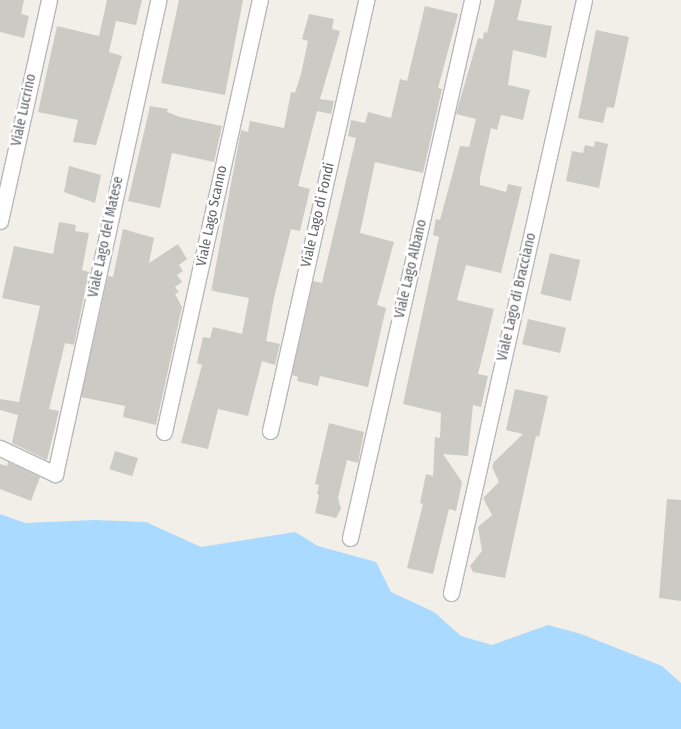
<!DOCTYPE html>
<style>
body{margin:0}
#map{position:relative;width:681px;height:729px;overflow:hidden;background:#f1efe8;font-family:"Fira Sans Condensed",sans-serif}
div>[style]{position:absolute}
.water>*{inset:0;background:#aadaff}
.building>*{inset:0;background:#cccac5;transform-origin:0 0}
.roads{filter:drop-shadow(1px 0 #b5b8bc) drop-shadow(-1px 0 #b5b8bc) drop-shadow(0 1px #b5b8bc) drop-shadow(0 -1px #b5b8bc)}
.minor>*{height:15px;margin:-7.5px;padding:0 7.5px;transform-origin:7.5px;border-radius:7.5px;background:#fff}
span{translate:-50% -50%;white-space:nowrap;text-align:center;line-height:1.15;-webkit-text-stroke:5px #fff;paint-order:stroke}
.street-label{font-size:14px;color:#5f6368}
</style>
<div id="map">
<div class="water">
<i style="clip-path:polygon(0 514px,25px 523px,94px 520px,146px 522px,201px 547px,295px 532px,318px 546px,376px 562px,391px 592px,434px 612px,461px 636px,492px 645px,548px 625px,581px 634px,662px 666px,681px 683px,681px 729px,0 729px)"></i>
</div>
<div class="building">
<i style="clip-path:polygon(0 0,24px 0,21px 14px,29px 16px,24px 38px,0 32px)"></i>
<i style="clip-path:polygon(107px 0,142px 0,136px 25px,116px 21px,109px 52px,122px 56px,96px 145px,73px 142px,78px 120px,38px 112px,57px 26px,99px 36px)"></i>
<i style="clip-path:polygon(179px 0,243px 0,225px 95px,161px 83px)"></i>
<i style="clip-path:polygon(495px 0,522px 0,517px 20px,552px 26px,546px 58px,513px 50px,508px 85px,530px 90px,523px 120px,501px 115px,497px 130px,491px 128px,480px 178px,480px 185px,506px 192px,508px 184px,522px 187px,501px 273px,466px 265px,457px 300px,494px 309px,478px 374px,488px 376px,481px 407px,473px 405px,468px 456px,443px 454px,462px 482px,456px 511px,449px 509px,433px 574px,407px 568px,423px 504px,420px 503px,426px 474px,433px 476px,435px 437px,440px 438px,441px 413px,403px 404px,439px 237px,433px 235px,436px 219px,440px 220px,460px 146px,469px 147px,476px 119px,456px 114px,478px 38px,483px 39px,484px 32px,487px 33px)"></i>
<i style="clip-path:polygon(425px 6px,458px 14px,438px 88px,442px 89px,423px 173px,375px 162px,360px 233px,394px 242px,377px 305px,386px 308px,368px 387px,320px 376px,318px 386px,297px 381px,298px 377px,292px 375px,313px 281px,322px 283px,356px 138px,348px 136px,351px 120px,365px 123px,368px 112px,391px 118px,400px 79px,407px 81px)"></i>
<i style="clip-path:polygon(309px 14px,334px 19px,332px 29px,340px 31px,320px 99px,334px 101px,331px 114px,317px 111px,298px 186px,310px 189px,300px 231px,291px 229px,274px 298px,266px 341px,280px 344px,275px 365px,262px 361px,248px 416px,218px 409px,208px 449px,181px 443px,202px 365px,197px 363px,203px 337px,210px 338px,213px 327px,242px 334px,249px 298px,213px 291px,214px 288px,211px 292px,241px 130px,248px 132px,250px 121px,284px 128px,291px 92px,295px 93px,301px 74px,308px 41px,302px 39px)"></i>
<i style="clip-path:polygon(596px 30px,629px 37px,614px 108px,607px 107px,603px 123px,578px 118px)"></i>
<i style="clip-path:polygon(150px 106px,168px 109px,167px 112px,180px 117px,222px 126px,214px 162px,172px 153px,160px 208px,128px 201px)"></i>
<i style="clip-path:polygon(595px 141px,608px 144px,599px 188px,566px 181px,572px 151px,583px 153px,585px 145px,594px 147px)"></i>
<i style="clip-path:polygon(69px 166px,101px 175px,95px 203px,64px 192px)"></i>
<i style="clip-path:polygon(59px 222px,76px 225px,75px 231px,89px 233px,82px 270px,89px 272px,74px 345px,65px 343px,49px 409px,59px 411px,47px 460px,12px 443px,18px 415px,0 410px,0 399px,19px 402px,40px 306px,2px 298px,14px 246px,53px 254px)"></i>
<i style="clip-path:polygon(123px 229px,154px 238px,149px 263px,178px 244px,187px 259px,179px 265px,183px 271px,177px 275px,182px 282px,175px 287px,179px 292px,175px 294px,182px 307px,156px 425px,123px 417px,125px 406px,81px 397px,108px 276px,113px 277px)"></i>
<i style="left:550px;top:253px;width:31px;height:42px;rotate:13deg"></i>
<i style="left:528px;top:319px;width:39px;height:26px;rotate:13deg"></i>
<i style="clip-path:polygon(515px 389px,548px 396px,539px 437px,536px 436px,505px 578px,473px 572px,470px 566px,482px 551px,478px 527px,492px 515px,483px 498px,499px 482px,492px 467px,494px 462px,523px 434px,506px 430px)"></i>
<i style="clip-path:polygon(329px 423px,364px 432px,358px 463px,347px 460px,338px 498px,341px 509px,336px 518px,315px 513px,319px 495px,317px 494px,319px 485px,315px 484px)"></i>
<i style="left:115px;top:451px;width:24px;height:19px;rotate:17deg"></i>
<i style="clip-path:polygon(8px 462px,40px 477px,31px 501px,0 489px,0 464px,7px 466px)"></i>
<i style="clip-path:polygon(667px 499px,681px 500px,681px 601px,659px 598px)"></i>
</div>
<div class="roads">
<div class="minor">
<i style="left:0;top:221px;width:226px;rotate:-77.5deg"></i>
<i style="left:270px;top:431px;width:442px;rotate:-77.4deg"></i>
<i style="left:164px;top:432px;width:443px;rotate:-77.5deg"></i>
<i style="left:0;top:448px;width:61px;rotate:25.3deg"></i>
<i style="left:55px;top:474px;width:485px;rotate:-77.7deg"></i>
<i style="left:350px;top:538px;width:552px;rotate:-77.22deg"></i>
<i style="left:451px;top:593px;width:608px;rotate:-77.36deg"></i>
</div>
</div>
<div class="street-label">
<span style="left:24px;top:110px;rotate:-78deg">Viale Lucrino</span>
<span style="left:318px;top:215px;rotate:-77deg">Viale Lago di Fondi</span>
<span style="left:212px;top:216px;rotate:-78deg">Viale Lago Scanno</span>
<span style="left:106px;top:237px;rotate:-78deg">Viale Lago del Matese</span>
<span style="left:411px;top:269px;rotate:-77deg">Viale Lago Albano</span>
<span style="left:517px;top:297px;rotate:-77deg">Viale Lago di Bracciano</span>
</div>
</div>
